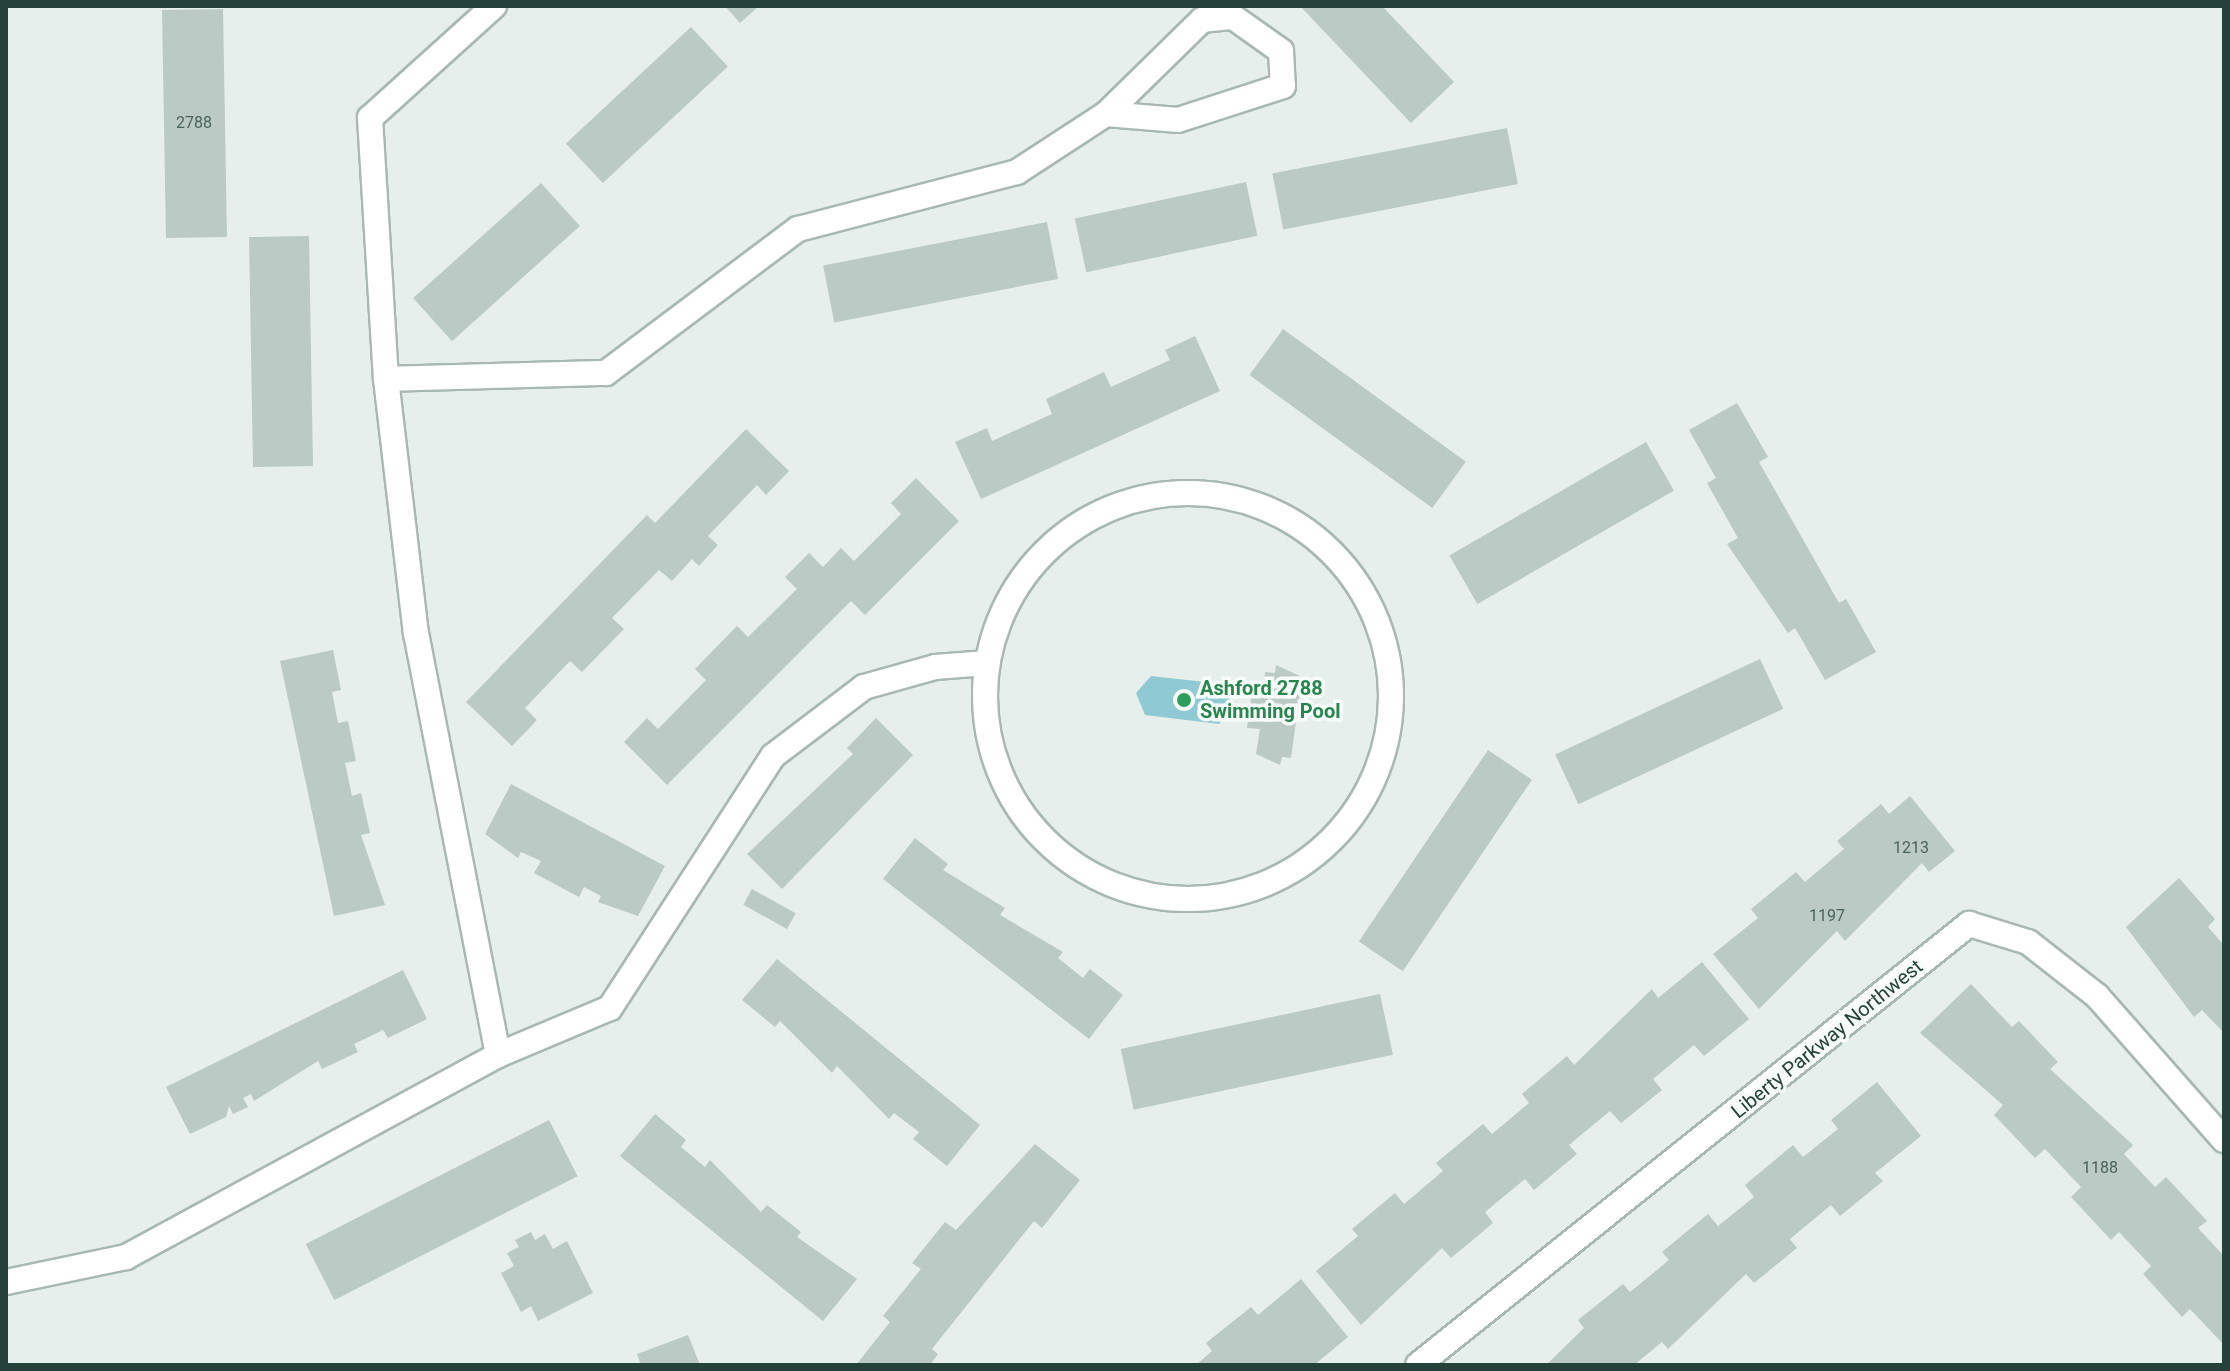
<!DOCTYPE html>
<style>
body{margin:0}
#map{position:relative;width:2230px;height:1371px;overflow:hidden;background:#e6efeb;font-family:Roboto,sans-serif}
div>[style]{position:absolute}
.water>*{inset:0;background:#8ec9d4}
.building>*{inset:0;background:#bbcac4;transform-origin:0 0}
.roads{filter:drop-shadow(2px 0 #a8b8b2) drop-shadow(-2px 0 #a8b8b2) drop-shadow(0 2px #a8b8b2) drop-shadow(0 -2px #a8b8b2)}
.minor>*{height:24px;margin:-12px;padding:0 12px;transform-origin:12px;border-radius:12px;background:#fff}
.minor>.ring{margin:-12px;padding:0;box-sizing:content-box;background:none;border:24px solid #fff;border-radius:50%}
.dots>*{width:22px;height:22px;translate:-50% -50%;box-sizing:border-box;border:4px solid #f7fbf9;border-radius:50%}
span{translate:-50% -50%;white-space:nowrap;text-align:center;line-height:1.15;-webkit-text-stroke:7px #f7fbf9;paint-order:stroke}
.number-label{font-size:16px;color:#4a645c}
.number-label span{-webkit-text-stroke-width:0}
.leisure-label{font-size:20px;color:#27864d;font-weight:700}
.left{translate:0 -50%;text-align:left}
.street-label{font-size:20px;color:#24423a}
.frame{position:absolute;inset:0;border:8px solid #24423a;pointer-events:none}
</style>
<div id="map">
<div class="water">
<i style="clip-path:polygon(1151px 676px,1223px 684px,1233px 706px,1219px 724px,1145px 715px,1136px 693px)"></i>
</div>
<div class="building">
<i style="clip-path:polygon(725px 6px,759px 6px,740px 23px)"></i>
<i style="clip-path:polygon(1300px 6px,1382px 6px,1454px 82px,1411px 123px)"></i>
<i style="left:223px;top:9px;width:228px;height:61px;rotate:89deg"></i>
<i style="left:691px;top:27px;width:54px;height:171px;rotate:47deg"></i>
<i style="left:1507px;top:128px;width:57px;height:239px;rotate:79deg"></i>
<i style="left:1246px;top:182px;width:55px;height:175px;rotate:78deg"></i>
<i style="left:541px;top:183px;width:58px;height:172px;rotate:48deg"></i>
<i style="left:1047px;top:222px;width:58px;height:228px;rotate:79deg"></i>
<i style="left:309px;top:236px;width:230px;height:60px;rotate:89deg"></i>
<i style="left:1283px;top:329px;width:226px;height:57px;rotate:36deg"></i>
<i style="clip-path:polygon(1195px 336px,1220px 391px,981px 499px,955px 442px,987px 428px,992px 441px,1052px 414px,1046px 399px,1104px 372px,1111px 387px,1170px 360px,1165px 350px)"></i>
<i style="clip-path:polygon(1737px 403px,1768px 457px,1759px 462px,1839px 603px,1846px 599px,1876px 652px,1825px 680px,1795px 628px,1788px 633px,1727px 544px,1738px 538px,1707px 483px,1716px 478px,1689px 430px)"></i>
<i style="clip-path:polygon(746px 429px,789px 471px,766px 495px,757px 485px,708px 536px,718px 545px,699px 566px,692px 559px,672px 581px,659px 570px,612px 618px,624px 629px,582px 672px,570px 661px,525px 708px,537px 720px,512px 746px,466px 702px,647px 515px,655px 523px)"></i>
<i style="left:1646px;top:442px;width:56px;height:227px;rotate:60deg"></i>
<i style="clip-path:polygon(916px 478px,959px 521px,865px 615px,851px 601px,667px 785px,624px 742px,647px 718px,658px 729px,706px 680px,695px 669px,737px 626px,748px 637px,797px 589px,785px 577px,809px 553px,823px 567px,841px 548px,854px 561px,901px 514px,891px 503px)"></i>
<i style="clip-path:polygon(333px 650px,341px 690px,332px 692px,338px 723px,348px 721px,356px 761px,345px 763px,352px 796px,361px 793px,370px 833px,361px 835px,385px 905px,334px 916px,280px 661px)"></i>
<i style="left:1760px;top:659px;width:55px;height:226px;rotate:65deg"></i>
<i style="clip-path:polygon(1276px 665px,1302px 677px,1291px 758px,1282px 757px,1280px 765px,1256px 754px,1260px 729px,1247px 728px,1252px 692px,1263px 693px,1265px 672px,1275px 673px)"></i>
<i style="clip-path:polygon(876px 718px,913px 755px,782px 889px,747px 854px,853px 754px,847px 748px)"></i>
<i style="left:1488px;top:750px;width:53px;height:231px;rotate:34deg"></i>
<i style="clip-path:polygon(511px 784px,665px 866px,638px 916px,598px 902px,601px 896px,584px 887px,579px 897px,534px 873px,541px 861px,521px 852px,518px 858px,485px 834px)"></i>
<i style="clip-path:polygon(1910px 796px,1955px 851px,1929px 872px,1922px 863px,1845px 941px,1837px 931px,1759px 1009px,1713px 954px,1758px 918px,1751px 909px,1796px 872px,1805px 882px,1844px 849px,1837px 841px,1881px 804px,1889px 814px)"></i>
<i style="clip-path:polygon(915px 838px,948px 864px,943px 870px,1005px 908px,1000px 915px,1063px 952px,1058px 958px,1083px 978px,1090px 969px,1123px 995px,1089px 1039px,883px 879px)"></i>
<i style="clip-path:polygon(2179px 878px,2215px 919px,2208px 927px,2224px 945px,2224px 1033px,2202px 1010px,2194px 1017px,2126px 927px)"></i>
<i style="left:752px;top:889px;width:50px;height:18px;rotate:29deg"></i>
<i style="clip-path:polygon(777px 959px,980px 1125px,947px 1166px,913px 1139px,919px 1132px,894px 1113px,889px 1119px,837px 1066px,832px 1073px,780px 1021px,775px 1027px,742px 1000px)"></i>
<i style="clip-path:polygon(1702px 962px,1749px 1019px,1704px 1056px,1694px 1045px,1653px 1079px,1662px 1090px,1621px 1123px,1610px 1111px,1569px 1145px,1577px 1154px,1534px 1190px,1525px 1179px,1485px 1212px,1493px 1223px,1451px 1258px,1442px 1248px,1361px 1325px,1316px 1271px,1358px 1236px,1352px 1229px,1395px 1193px,1404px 1204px,1443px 1171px,1436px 1163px,1483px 1124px,1492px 1134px,1529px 1103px,1522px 1094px,1567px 1056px,1574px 1065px,1652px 989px,1658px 998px)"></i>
<i style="clip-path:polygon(403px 970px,427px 1019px,388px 1038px,383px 1030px,354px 1044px,358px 1052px,322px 1069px,318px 1061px,254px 1101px,251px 1094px,243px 1098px,248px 1107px,233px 1114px,229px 1106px,226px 1117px,190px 1134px,166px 1087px)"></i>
<i style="clip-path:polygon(1971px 984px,2012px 1027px,2019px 1021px,2058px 1062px,2050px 1069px,2133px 1145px,2124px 1154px,2155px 1187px,2166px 1177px,2207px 1221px,2198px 1228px,2224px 1256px,2224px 1345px,2190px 1309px,2182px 1317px,2143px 1274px,2151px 1266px,2119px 1232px,2111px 1240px,2071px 1197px,2081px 1187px,2045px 1149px,2035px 1158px,1994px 1115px,2003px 1105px,1920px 1033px)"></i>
<i style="left:1380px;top:994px;width:62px;height:265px;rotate:78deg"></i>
<i style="clip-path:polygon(1877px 1082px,1921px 1136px,1875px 1173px,1883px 1181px,1840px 1216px,1831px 1205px,1790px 1239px,1797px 1248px,1754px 1283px,1746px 1274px,1668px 1349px,1662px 1342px,1634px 1365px,1546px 1365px,1584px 1328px,1578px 1320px,1623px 1284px,1630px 1292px,1669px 1260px,1662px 1252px,1708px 1214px,1718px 1226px,1754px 1197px,1745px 1185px,1793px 1145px,1803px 1157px,1838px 1129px,1831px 1120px)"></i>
<i style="clip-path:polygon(655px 1114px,686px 1140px,681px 1147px,705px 1167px,710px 1160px,761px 1212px,767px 1205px,801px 1232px,797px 1237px,857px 1279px,823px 1321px,620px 1156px)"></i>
<i style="left:549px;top:1120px;width:63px;height:273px;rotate:63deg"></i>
<i style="clip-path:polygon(1035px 1144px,1080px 1180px,1042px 1228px,1034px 1221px,932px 1349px,938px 1354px,930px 1365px,856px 1365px,890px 1322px,883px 1316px,921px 1269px,912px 1263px,945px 1222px,956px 1230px)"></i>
<i style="clip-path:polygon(531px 1232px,535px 1240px,545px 1234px,553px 1249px,567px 1241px,593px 1293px,538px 1321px,531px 1306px,521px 1312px,501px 1273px,514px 1266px,507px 1253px,519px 1247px,515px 1240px)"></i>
<i style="clip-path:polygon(1301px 1279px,1348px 1337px,1314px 1365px,1196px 1365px,1212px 1351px,1206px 1343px,1251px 1307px,1258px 1315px)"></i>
<i style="clip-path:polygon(688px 1335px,700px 1365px,641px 1365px,637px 1354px)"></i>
</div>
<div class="roads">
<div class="minor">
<i style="left:494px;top:6px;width:167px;rotate:137.9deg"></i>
<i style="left:370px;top:118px;width:261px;rotate:86.5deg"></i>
<i style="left:386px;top:379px;width:256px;rotate:83.3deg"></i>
<i style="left:416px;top:633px;width:430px;rotate:79deg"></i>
<i style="left:1233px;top:17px;width:59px;rotate:35.3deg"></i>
<i style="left:1281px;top:51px;width:35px;rotate:87deg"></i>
<i style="left:1283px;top:86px;width:110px;rotate:162.1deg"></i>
<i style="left:1178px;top:120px;width:72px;rotate:-175.2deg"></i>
<i style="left:1106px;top:114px;width:134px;rotate:-44.4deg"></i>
<i style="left:1202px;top:20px;width:31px;rotate:-6deg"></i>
<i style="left:386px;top:379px;width:220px;rotate:-1.6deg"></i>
<i style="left:606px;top:373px;width:240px;rotate:-36.9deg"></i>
<i style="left:798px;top:229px;width:226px;rotate:-14.6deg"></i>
<i style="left:1017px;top:172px;width:106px;rotate:-33.1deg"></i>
<i class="ring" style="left:985px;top:493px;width:382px;height:382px"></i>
<i style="left:6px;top:1282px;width:123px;rotate:-11.8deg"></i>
<i style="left:126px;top:1257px;width:423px;rotate:-28.5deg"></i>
<i style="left:498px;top:1055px;width:121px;rotate:-22.8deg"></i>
<i style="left:610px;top:1008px;width:300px;rotate:-57.1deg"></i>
<i style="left:773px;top:756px;width:114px;rotate:-37.2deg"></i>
<i style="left:864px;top:687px;width:74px;rotate:-15.7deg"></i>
<i style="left:935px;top:667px;width:52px;rotate:-4.4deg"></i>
<i style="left:1418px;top:1365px;width:706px;rotate:-38.67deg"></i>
<i style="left:1969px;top:924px;width:62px;rotate:17deg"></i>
<i style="left:2028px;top:942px;width:88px;rotate:38deg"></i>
<i style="left:2097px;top:996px;width:192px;rotate:48.6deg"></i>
</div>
</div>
<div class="dots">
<i style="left:1184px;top:700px;background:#2e9e5b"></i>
</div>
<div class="number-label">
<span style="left:194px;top:123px">2788</span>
<span style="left:1911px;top:848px">1213</span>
<span style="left:1827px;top:916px">1197</span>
<span style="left:2100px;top:1168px">1188</span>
</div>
<div class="leisure-label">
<span class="left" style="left:1200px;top:700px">Ashford 2788<br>Swimming Pool</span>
</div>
<div class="street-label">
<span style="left:1827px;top:1039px;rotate:-39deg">Liberty Parkway Northwest</span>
</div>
<div class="frame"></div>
</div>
